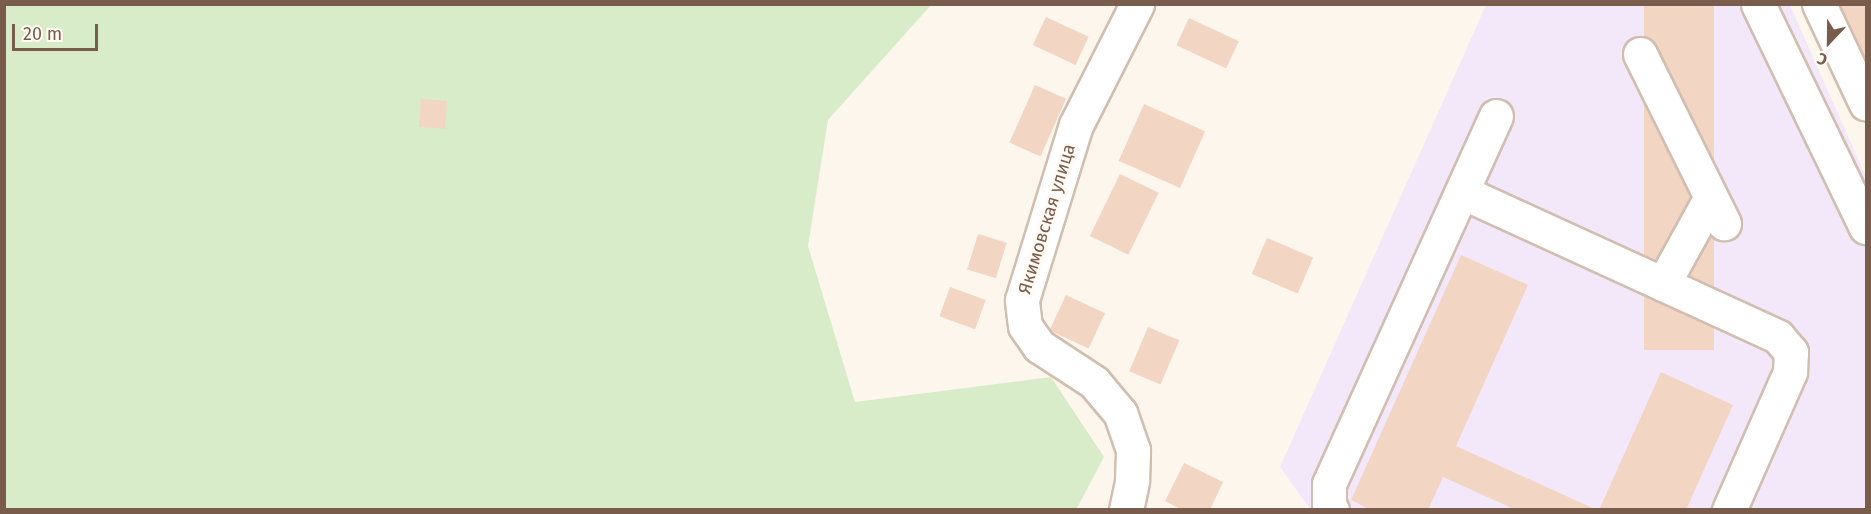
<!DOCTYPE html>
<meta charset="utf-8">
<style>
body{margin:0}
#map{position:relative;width:1871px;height:514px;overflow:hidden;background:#fdf6ec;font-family:"Fira Sans",sans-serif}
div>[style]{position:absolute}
.education>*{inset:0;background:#f3e8fa}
.green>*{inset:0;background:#d8ecc9}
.building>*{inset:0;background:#f3d5c3;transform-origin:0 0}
.roads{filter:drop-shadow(2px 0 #d1beb0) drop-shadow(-2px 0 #d1beb0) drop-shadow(0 2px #d1beb0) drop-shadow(0 -2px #d1beb0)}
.minor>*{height:33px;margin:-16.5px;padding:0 16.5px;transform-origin:16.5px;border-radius:16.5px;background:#fff}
span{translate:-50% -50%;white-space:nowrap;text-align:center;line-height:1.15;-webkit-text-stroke:6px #fffaf3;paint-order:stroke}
.street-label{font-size:18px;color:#7a5c4d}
.frame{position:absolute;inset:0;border:6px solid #7a5c4d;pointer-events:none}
.north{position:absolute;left:1799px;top:12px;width:60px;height:60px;-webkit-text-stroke:4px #fffaf3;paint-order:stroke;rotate:202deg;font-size:16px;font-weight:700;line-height:24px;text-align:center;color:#7a5c4d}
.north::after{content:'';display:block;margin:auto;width:21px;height:27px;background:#7a5c4d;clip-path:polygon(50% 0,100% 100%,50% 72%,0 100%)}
.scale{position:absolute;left:12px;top:24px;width:86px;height:27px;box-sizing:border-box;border:3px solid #7a5c4d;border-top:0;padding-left:8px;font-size:18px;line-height:21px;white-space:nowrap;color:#7a5c4d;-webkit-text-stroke:4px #fffaf3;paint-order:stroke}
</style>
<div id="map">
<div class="education">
<i style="clip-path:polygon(1486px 5px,1790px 5px,1866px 177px,1866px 502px,1863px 509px,1310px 509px,1280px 467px)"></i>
</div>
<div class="green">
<i style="clip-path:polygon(4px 5px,931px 5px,828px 120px,808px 246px,855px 402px,1051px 377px,1104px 457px,1076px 510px,5px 509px)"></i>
</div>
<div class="building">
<i style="left:1644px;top:4px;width:70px;height:346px"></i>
<i style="clip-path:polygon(1839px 4px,1866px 4px,1866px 62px)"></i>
<i style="left:1046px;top:17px;width:47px;height:31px;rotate:25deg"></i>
<i style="left:1189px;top:18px;width:55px;height:30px;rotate:25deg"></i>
<i style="left:1035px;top:85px;width:34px;height:63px;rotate:24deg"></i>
<i style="left:421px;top:99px;width:26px;height:28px;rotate:4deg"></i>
<i style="left:1144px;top:104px;width:67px;height:62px;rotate:24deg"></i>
<i style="left:1120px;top:174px;width:43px;height:69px;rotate:26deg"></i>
<i style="left:978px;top:234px;width:30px;height:37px;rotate:17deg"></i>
<i style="left:1267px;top:238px;width:50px;height:39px;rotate:23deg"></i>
<i style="clip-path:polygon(1461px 255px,1528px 285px,1456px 446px,1597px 510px,1516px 510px,1443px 477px,1428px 510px,1371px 510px,1351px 500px)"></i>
<i style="left:950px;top:287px;width:38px;height:31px;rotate:20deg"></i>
<i style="left:1066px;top:295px;width:43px;height:39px;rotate:25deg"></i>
<i style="left:1148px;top:327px;width:34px;height:48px;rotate:23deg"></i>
<i style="clip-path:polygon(1661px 372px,1733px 405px,1686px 510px,1599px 510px)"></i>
<i style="clip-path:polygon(1184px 463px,1223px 482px,1210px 510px,1182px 510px,1165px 501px)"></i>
</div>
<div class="roads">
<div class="minor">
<i style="left:1758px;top:4px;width:248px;rotate:64.2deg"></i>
<i style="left:1819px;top:4px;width:110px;rotate:64.8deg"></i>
<i style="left:1640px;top:54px;width:189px;rotate:63.6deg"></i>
<i style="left:1462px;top:192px;width:348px;rotate:24.6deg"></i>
<i style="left:1778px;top:337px;width:20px;rotate:49deg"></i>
<i style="left:1791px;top:352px;width:20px;rotate:93deg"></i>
<i style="left:1790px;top:372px;width:151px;rotate:113.8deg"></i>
<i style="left:1663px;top:284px;width:99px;rotate:-61.1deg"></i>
<i style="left:1126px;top:510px;width:30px;rotate:-78deg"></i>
<i style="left:1132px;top:481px;width:31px;rotate:-88deg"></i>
<i style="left:1133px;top:450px;width:39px;rotate:-109deg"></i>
<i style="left:1120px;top:413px;width:40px;rotate:-130deg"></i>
<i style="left:1094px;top:382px;width:66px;rotate:-146.8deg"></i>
<i style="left:1039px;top:346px;width:24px;rotate:-125deg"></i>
<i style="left:1025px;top:326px;width:26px;rotate:-97deg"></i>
<i style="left:1022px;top:300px;width:183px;rotate:-72.9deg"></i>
<i style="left:1076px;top:125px;width:136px;rotate:-63.2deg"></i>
<i style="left:1332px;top:510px;width:5px;rotate:-127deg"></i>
<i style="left:1329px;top:506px;width:22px;rotate:-90deg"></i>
<i style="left:1329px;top:484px;width:404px;rotate:-65.6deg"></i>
</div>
</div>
<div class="street-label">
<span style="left:1047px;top:219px;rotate:-73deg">Якимовская улица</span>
</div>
<div class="frame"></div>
<div class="north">С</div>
<div class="scale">20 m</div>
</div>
